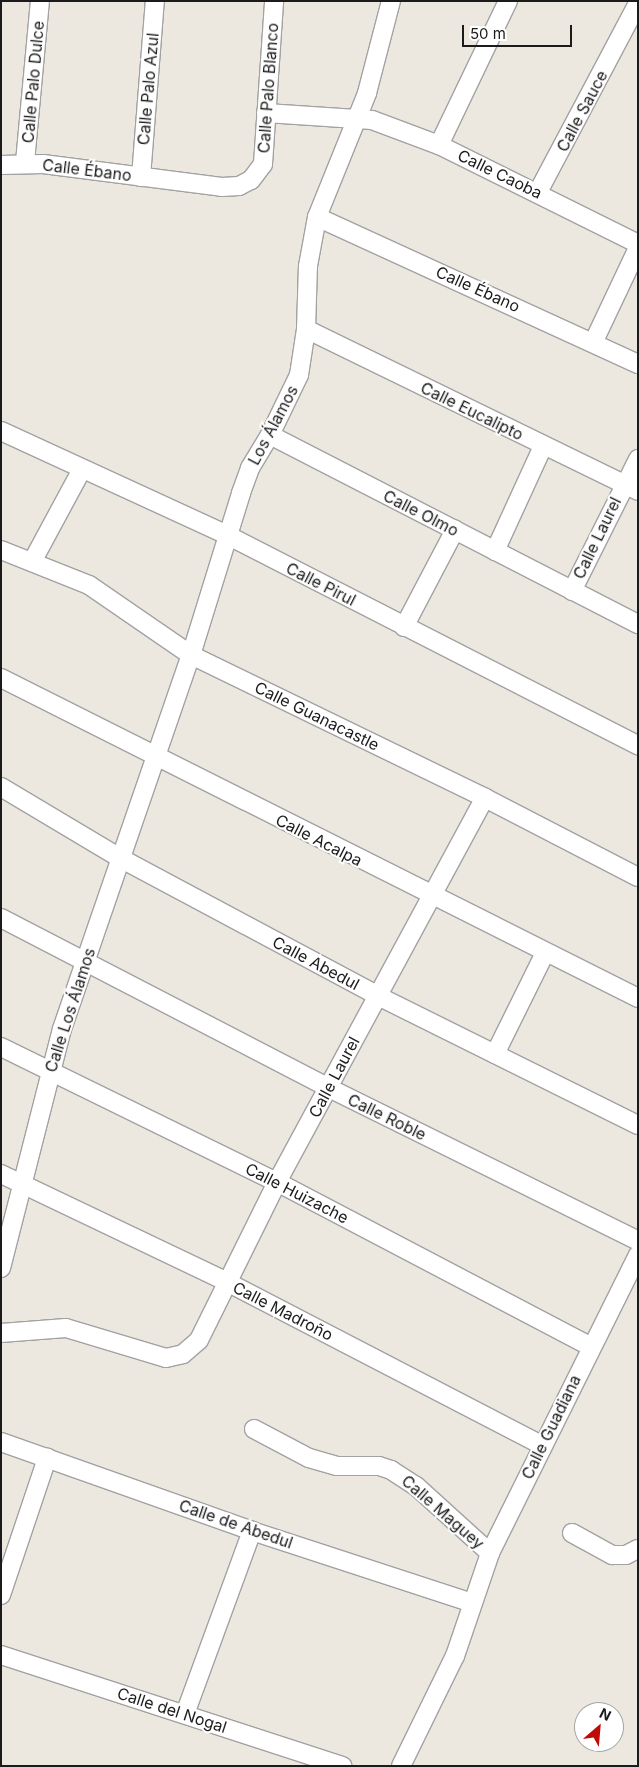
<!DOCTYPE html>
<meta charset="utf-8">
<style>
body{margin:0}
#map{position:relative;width:639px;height:1767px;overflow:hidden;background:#ece8e0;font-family:Inter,sans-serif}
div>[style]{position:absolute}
.roads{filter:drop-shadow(1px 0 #a2a2a2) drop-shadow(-1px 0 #a2a2a2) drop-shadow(0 1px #a2a2a2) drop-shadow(0 -1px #a2a2a2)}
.minor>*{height:18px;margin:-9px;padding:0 9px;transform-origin:9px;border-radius:9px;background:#fff}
span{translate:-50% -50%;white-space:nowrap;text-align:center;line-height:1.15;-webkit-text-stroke:4px #fff;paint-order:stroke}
.street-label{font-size:16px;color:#1b1b1b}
.frame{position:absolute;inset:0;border:2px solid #1b1b1b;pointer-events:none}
.north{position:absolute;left:574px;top:1702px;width:50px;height:50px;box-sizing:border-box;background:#fff;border:1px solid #a4a4a4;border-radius:50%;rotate:27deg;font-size:14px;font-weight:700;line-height:20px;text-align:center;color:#1b1b1b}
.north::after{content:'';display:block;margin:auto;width:18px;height:22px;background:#c00a06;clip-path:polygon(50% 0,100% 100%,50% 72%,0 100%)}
.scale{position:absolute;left:462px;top:25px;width:110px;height:22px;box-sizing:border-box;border:2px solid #1b1b1b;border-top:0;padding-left:6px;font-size:15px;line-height:18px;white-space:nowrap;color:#1b1b1b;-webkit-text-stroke:4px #fff;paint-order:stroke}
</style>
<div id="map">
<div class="roads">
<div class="minor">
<i style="left:266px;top:113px;width:106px;rotate:3.8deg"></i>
<i style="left:372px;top:120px;width:72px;rotate:20.5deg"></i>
<i style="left:439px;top:145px;width:222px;rotate:26.4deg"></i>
<i style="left:439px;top:145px;width:160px;rotate:-64.4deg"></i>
<i style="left:25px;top:162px;width:162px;rotate:-84.7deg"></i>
<i style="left:1px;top:165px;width:42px;rotate:-1.4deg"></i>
<i style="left:43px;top:164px;width:180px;rotate:7.3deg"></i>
<i style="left:222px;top:187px;width:17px;rotate:-3deg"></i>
<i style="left:239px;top:186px;width:13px;rotate:-27deg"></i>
<i style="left:251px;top:180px;width:20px;rotate:-53deg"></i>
<i style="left:263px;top:164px;width:163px;rotate:-86.1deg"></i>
<i style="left:141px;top:177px;width:177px;rotate:-85.5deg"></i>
<i style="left:538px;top:192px;width:214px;rotate:-62.1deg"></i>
<i style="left:317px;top:217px;width:353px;rotate:24.6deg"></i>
<i style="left:306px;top:329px;width:369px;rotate:26deg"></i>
<i style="left:594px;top:341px;width:103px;rotate:-64.7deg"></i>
<i style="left:1px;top:431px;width:249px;rotate:24.7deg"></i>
<i style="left:227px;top:535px;width:462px;rotate:27.1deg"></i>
<i style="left:270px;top:435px;width:414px;rotate:27.2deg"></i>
<i style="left:1px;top:550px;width:95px;rotate:21.7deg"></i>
<i style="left:89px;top:585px;width:124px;rotate:34.5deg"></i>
<i style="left:191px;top:655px;width:327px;rotate:25.9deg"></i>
<i style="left:485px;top:798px;width:172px;rotate:27.3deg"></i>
<i style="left:495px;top:551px;width:115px;rotate:-65.4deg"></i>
<i style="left:32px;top:562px;width:106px;rotate:-61.7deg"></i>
<i style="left:572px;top:591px;width:148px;rotate:-63.4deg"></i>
<i style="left:404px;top:627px;width:110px;rotate:-62.3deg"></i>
<i style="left:1px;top:678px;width:713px;rotate:26.67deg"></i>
<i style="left:1px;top:787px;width:139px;rotate:30.8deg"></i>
<i style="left:120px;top:858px;width:293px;rotate:28.1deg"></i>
<i style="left:378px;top:996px;width:290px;rotate:26.4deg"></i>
<i style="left:1px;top:918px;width:369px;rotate:27.4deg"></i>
<i style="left:329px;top:1088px;width:345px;rotate:26.3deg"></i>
<i style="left:1px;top:1047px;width:307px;rotate:26.1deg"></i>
<i style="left:277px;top:1182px;width:353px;rotate:27.7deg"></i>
<i style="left:495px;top:1054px;width:113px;rotate:-63.7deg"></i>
<i style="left:1px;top:1174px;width:250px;rotate:25.5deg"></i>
<i style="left:227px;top:1282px;width:355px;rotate:27.4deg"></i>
<i style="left:1px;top:1268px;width:247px;rotate:-75.7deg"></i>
<i style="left:62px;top:1029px;width:396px;rotate:-71deg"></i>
<i style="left:191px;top:655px;width:170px;rotate:-72.8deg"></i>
<i style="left:241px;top:493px;width:27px;rotate:-70deg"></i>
<i style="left:250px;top:468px;width:39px;rotate:-59deg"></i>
<i style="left:270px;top:435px;width:67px;rotate:-64.2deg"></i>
<i style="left:299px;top:375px;width:47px;rotate:-81.3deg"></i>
<i style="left:306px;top:329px;width:63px;rotate:-88.2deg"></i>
<i style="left:308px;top:266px;width:50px;rotate:-79.6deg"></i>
<i style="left:317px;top:217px;width:134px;rotate:-68deg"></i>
<i style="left:367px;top:93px;width:95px;rotate:-75.4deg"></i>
<i style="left:1px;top:1333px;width:65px;rotate:-4.4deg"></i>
<i style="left:66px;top:1328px;width:104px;rotate:16.7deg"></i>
<i style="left:166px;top:1358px;width:17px;rotate:-13deg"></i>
<i style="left:183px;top:1354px;width:21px;rotate:-41deg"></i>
<i style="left:199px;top:1340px;width:176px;rotate:-63.7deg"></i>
<i style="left:277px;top:1182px;width:437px;rotate:-61.6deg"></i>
<i style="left:254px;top:1429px;width:62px;rotate:27.8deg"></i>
<i style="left:309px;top:1458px;width:29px;rotate:16deg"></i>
<i style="left:337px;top:1466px;width:42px"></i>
<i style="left:379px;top:1466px;width:13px;rotate:18deg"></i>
<i style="left:391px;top:1470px;width:30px;rotate:33deg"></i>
<i style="left:416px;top:1486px;width:100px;rotate:42.2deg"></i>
<i style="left:1px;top:1442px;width:266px;rotate:19.5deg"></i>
<i style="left:252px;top:1531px;width:231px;rotate:18.1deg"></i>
<i style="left:572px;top:1533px;width:46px;rotate:28.8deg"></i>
<i style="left:612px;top:1555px;width:14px"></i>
<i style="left:626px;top:1555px;width:13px;rotate:-27deg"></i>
<i style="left:1px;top:1595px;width:145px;rotate:-71.4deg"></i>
<i style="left:1px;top:1655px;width:359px;rotate:18deg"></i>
<i style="left:185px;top:1714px;width:195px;rotate:-69.9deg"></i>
<i style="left:401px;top:1766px;width:123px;rotate:-63.9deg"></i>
<i style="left:455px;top:1656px;width:109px;rotate:-71.2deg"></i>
<i style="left:490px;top:1553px;width:333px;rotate:-63.6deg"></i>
</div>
</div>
<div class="street-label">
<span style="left:33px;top:82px;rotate:-85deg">Calle Palo Dulce</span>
<span style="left:268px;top:88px;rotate:-86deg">Calle Palo Blanco</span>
<span style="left:148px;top:89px;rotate:-85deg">Calle Palo Azul</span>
<span style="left:582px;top:111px;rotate:-62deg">Calle Sauce</span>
<span style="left:87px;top:170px;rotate:7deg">Calle Ébano</span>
<span style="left:500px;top:174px;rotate:26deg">Calle Caoba</span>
<span style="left:478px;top:289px;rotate:24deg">Calle Ébano</span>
<span style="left:472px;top:411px;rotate:26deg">Calle Eucalipto</span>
<span style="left:273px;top:425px;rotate:-62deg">Los Álamos</span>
<span style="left:421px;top:513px;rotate:27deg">Calle Olmo</span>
<span style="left:597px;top:538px;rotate:-64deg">Calle Laurel</span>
<span style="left:321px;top:584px;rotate:27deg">Calle Pirul</span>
<span style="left:317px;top:716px;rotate:26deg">Calle Guanacastle</span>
<span style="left:319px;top:840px;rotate:27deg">Calle Acalpa</span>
<span style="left:316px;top:963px;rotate:28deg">Calle Abedul</span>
<span style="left:70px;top:1010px;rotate:-72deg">Calle Los Álamos</span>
<span style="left:334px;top:1077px;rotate:-62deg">Calle Laurel</span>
<span style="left:387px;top:1117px;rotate:26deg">Calle Roble</span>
<span style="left:297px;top:1193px;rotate:27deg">Calle Huizache</span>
<span style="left:283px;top:1311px;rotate:27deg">Calle Madroño</span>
<span style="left:551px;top:1427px;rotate:-64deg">Calle Guadiana</span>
<span style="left:443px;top:1512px;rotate:41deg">Calle Maguey</span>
<span style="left:236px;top:1524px;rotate:19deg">Calle de Abedul</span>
<span style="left:172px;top:1710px;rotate:18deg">Calle del Nogal</span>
</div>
<div class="frame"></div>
<div class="north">N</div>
<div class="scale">50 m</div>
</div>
